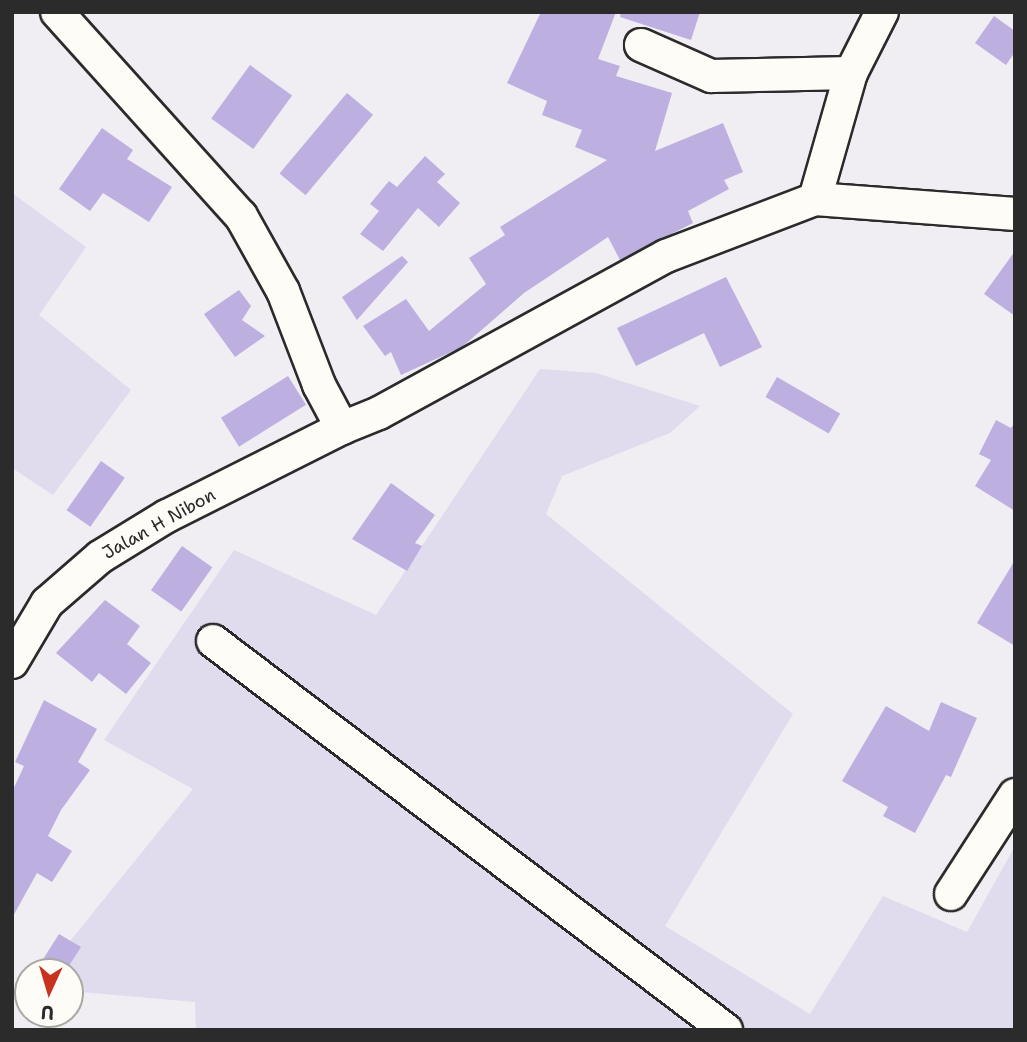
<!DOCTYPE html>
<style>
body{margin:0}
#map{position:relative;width:1027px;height:1042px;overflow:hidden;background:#f0edf3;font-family:"Shantell Sans",sans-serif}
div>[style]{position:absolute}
.built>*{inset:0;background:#e1dbee}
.building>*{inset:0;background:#bdb0e1;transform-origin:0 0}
.roads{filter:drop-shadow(2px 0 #2b2b2b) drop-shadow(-2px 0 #2b2b2b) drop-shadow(0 2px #2b2b2b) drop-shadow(0 -2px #2b2b2b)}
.minor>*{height:32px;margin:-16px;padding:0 16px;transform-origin:16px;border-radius:16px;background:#fdfcf7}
span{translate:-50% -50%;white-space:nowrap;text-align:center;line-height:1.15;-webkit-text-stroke:5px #fdfcf7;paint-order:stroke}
.street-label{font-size:18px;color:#2b2b2b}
.frame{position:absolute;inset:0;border:14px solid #2b2b2b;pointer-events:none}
.north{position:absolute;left:14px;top:958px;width:70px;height:70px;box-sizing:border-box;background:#fdfcf7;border:2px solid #a9a8a5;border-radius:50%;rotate:184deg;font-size:19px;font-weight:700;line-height:28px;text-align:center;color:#2b2b2b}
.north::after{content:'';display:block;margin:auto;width:24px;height:32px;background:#c8321e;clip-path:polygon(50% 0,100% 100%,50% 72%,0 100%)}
</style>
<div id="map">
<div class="built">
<i style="clip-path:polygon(12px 193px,86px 247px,39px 315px,131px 390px,53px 495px,12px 468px)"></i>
<i style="clip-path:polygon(540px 369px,596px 373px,700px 406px,670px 433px,562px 476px,546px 514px,793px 714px,665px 926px,810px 1014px,883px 896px,967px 932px,1015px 846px,1015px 1030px,196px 1030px,195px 1002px,70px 991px,70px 972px,45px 972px,193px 789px,104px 740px,234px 550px,376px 615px)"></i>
</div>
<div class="building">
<i style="clip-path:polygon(541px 12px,616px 12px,598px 59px,620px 66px,616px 76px,672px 93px,655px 151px,723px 123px,743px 172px,724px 180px,729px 189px,688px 211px,693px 223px,620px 260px,608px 237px,524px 293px,462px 347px,401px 375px,391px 352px,385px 356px,363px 326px,406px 299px,429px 331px,486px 284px,469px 258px,505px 235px,500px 227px,607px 160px,575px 147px,582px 130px,542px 115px,547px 101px,507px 83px)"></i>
<i style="clip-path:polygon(621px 12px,700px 12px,691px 40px,620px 17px)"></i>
<i style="clip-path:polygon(994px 16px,1015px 31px,1015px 52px,1006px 65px,975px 43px)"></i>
<i style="left:250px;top:65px;width:52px;height:66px;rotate:36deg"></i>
<i style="left:347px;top:93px;width:34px;height:105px;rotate:40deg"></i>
<i style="clip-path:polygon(102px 128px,133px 150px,127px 159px,172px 187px,149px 222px,103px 193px,90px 211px,59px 189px)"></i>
<i style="clip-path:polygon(425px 156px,445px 174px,437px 182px,460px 203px,439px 227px,418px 208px,383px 251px,360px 234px,379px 211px,370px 204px,389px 181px,397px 187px)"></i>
<i style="clip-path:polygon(1015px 251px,1015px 316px,984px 294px)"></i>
<i style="clip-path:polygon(402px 256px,408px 262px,357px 320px,342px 297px)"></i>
<i style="clip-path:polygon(726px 277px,762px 347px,720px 367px,704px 333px,636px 366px,617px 328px)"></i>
<i style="clip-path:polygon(239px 290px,251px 306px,242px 320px,265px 336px,235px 357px,204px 314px)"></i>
<i style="left:288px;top:376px;width:34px;height:79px;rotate:58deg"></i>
<i style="left:777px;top:377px;width:73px;height:23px;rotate:30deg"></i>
<i style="clip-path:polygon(996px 420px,1011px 428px,1015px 422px,1015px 511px,975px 486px,991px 460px,979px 454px)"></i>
<i style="left:101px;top:461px;width:29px;height:60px;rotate:35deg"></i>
<i style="clip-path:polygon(391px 483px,435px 515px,415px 543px,422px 546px,407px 571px,352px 539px)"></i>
<i style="left:182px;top:546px;width:37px;height:54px;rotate:35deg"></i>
<i style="clip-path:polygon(1015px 560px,1015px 646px,977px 623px)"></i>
<i style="clip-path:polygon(105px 600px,140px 626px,127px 644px,151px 663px,126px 694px,99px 673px,92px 682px,56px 653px)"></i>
<i style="clip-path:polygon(44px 700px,97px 729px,78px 762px,90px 770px,61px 810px,48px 836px,72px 851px,52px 882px,37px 873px,12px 918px,12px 792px,24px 766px,15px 762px)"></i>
<i style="clip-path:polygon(941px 702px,977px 718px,951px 777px,946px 775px,915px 833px,883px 816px,888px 807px,842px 781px,886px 706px,929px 731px)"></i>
<i style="clip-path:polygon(59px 934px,81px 947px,65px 972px,35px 972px)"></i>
</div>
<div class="roads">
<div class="minor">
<i style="left:57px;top:12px;width:275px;rotate:48deg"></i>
<i style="left:241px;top:216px;width:86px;rotate:60.8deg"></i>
<i style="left:283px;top:291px;width:101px;rotate:69deg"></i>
<i style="left:319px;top:385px;width:49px;rotate:61.9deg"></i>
<i style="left:342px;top:428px;width:40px;rotate:-22deg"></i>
<i style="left:379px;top:413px;width:327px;rotate:-28.7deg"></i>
<i style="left:666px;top:256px;width:160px;rotate:-20.9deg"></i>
<i style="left:815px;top:199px;width:201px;rotate:4.3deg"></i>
<i style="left:641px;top:45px;width:77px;rotate:23.9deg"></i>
<i style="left:711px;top:76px;width:140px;rotate:-1.2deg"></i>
<i style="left:815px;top:199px;width:131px;rotate:-74.1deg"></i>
<i style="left:851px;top:73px;width:68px;rotate:-63.1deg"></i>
<i style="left:213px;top:641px;width:644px;rotate:37.17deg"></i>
<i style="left:12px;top:662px;width:69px;rotate:-59.3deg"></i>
<i style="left:47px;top:603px;width:70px;rotate:-41deg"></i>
<i style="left:100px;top:557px;width:79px;rotate:-31.5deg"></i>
<i style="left:167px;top:516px;width:196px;rotate:-26.7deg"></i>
<i style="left:951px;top:894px;width:118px;rotate:-57.1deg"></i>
</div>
</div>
<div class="street-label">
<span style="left:159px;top:524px;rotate:-29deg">Jalan H Nibon</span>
</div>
<div class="frame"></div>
<div class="north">U</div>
</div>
